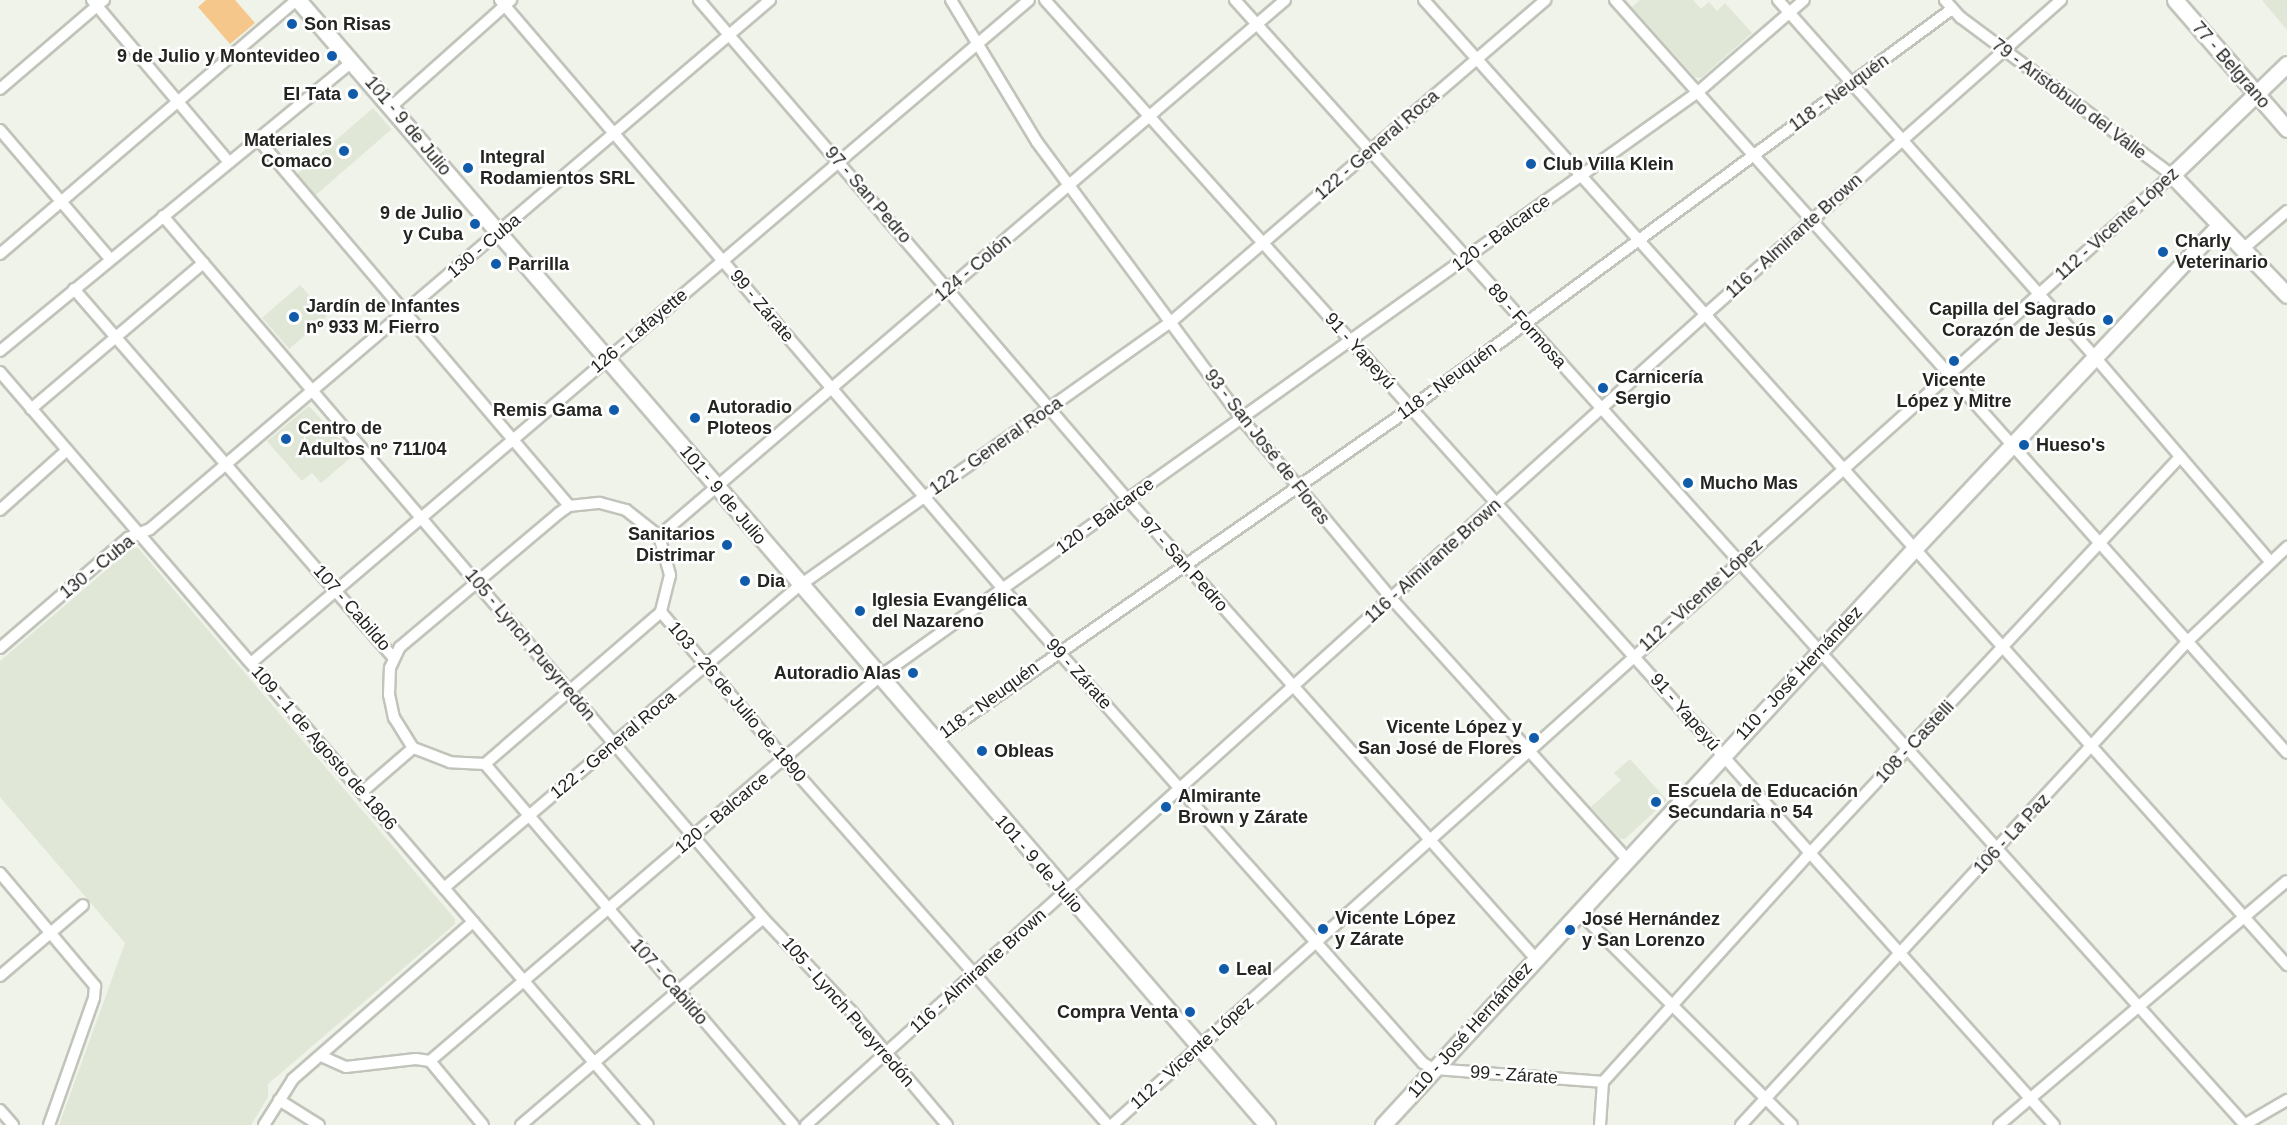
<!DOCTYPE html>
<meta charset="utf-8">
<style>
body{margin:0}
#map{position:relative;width:2287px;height:1125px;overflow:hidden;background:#eff3e9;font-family:Arial,sans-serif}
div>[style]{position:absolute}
.built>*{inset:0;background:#e0e7d6;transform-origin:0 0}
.green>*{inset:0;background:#f6c78a}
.roads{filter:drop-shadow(2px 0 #c0c4ba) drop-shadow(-2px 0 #c0c4ba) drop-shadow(0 2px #c0c4ba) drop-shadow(0 -2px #c0c4ba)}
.street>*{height:10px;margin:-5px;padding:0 5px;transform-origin:5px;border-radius:5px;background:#fff}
.secondary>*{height:15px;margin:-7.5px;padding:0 7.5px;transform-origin:7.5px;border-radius:7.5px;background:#fff}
.dots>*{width:16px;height:16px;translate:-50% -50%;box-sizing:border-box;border:3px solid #fff;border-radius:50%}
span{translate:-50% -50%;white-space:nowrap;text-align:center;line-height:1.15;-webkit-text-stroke:5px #fff;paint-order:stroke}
.poi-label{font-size:18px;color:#232521;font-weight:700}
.left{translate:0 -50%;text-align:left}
.right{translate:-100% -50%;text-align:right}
.street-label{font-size:18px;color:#232521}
</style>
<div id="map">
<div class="built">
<i style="clip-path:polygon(1640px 0,1693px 0,1701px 9px,1709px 2px,1717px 11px,1725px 3px,1752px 33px,1701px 78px,1695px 77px,1632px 7px)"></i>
<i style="clip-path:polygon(2262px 0,2287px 0,2287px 30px)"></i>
<i style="left:373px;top:108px;width:28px;height:101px;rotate:49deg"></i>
<i style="left:300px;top:285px;width:41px;height:50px;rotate:49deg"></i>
<i style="clip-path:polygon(309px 406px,354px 455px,321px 483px,312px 473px,302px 481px,267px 441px)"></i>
<i style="clip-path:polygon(132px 548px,138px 548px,455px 919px,455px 924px,268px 1084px,268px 1097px,251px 1125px,59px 1125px,125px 943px,0 797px,0 661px)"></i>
<i style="clip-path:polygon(1630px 759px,1667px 800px,1625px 839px,1620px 839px,1591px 807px,1621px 780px,1614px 773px)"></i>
</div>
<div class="green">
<i style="clip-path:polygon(206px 0,235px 0,255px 23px,230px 44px,198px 7px)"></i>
</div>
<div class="roads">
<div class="street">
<i style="left:92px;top:0;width:212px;rotate:49.8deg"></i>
<i style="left:500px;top:0;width:775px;rotate:49.5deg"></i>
<i style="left:1003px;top:589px;width:633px;rotate:48.46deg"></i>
<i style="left:1423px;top:1063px;width:13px;rotate:29deg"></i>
<i style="left:1434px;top:1069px;width:169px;rotate:4.4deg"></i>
<i style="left:699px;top:0;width:659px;rotate:49.37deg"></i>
<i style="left:1128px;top:500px;width:613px;rotate:48.37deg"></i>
<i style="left:951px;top:0;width:166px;rotate:58.8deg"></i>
<i style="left:1037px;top:142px;width:343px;rotate:53.5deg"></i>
<i style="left:1241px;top:418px;width:234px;rotate:50.2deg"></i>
<i style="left:1391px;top:598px;width:352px;rotate:47.9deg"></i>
<i style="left:1045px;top:0;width:1511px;rotate:48.11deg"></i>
<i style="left:1235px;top:0;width:1512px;rotate:48.08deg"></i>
<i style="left:1424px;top:0;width:1295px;rotate:48.19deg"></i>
<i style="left:1615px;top:0;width:1009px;rotate:48.25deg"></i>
<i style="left:1778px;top:0;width:476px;rotate:48.4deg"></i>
<i style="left:2094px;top:356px;width:270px;rotate:49.4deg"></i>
<i style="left:0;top:89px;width:137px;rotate:-40.6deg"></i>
<i style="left:391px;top:107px;width:161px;rotate:-41.7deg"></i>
<i style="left:0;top:130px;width:170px;rotate:49.5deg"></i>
<i style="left:258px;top:139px;width:481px;rotate:49.7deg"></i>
<i style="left:163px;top:216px;width:923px;rotate:49.48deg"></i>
<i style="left:763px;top:918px;width:128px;rotate:46.6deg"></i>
<i style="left:851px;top:1011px;width:149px;rotate:49.9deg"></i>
<i style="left:2243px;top:249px;width:58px;rotate:-40.8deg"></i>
<i style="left:0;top:254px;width:390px;rotate:-40.6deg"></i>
<i style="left:74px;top:289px;width:487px;rotate:49.1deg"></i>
<i style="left:0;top:351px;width:457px;rotate:-39.4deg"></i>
<i style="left:0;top:372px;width:993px;rotate:49.29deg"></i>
<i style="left:31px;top:409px;width:226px;rotate:-40.3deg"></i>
<i style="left:600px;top:503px;width:27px;rotate:15deg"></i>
<i style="left:626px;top:510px;width:42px;rotate:38.2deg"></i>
<i style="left:659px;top:536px;width:41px;rotate:74.2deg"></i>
<i style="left:670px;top:575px;width:38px;rotate:104deg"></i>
<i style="left:661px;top:612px;width:233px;rotate:139.2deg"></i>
<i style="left:485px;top:764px;width:35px;rotate:-177deg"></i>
<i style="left:450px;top:762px;width:40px;rotate:-159deg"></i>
<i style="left:413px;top:748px;width:36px;rotate:-122deg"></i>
<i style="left:394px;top:718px;width:24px;rotate:-102deg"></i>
<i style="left:389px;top:695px;width:27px;rotate:-88deg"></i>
<i style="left:390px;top:668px;width:23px;rotate:-65deg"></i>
<i style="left:400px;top:647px;width:208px;rotate:-40.1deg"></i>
<i style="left:559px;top:513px;width:12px;rotate:-35deg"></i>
<i style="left:569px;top:506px;width:31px;rotate:-6deg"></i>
<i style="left:0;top:510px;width:90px;rotate:-41.8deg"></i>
<i style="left:659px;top:536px;width:824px;rotate:-40.57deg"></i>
<i style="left:661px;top:612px;width:193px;rotate:50deg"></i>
<i style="left:785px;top:760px;width:487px;rotate:48.5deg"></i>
<i style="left:0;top:648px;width:169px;rotate:-40.7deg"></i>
<i style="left:128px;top:538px;width:24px;rotate:-22deg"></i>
<i style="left:150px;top:529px;width:815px;rotate:-40.47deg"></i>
<i style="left:251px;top:663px;width:1022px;rotate:-40.44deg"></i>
<i style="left:933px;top:741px;width:583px;rotate:-34.86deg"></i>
<i style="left:1411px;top:408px;width:672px;rotate:-36.41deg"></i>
<i style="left:485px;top:764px;width:475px;rotate:49.5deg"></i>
<i style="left:362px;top:792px;width:67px;rotate:-40.8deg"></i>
<i style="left:0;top:873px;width:148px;rotate:49.9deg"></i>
<i style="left:95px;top:986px;width:12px;rotate:95deg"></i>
<i style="left:94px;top:998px;width:135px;rotate:109.5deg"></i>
<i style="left:444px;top:888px;width:466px;rotate:-40.4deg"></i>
<i style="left:799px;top:586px;width:456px;rotate:-35.4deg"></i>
<i style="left:1171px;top:322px;width:494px;rotate:-40.7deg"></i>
<i style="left:1579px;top:912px;width:301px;rotate:45deg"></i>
<i style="left:0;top:976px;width:109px;rotate:-40.5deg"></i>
<i style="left:321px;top:1056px;width:27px;rotate:24deg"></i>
<i style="left:346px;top:1067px;width:70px;rotate:-6.5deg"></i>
<i style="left:416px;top:1059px;width:14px;rotate:8deg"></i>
<i style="left:430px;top:1061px;width:83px;rotate:50.4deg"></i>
<i style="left:430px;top:1061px;width:591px;rotate:-40.54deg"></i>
<i style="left:879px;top:677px;width:1006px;rotate:-35.54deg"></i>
<i style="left:1698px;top:92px;width:140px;rotate:-41deg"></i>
<i style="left:1603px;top:1082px;width:310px;rotate:-47.9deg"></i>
<i style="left:1811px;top:852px;width:541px;rotate:-46.95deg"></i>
<i style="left:279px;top:1100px;width:47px;rotate:32deg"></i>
<i style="left:0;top:1110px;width:20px;rotate:49deg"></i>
<i style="left:264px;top:1125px;width:54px;rotate:-57.8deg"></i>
<i style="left:293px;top:1079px;width:239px;rotate:-41.1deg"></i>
<i style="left:521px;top:1125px;width:318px;rotate:-40.5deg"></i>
<i style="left:806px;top:1125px;width:1211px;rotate:-42.02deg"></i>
<i style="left:1706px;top:314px;width:474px;rotate:-41.5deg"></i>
<i style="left:1112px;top:1125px;width:1423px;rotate:-41.87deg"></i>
<i style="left:2172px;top:175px;width:263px;rotate:-143.3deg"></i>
<i style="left:1961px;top:18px;width:24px;rotate:-132deg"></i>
<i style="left:1600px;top:1125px;width:43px;rotate:-86deg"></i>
<i style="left:1741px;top:1125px;width:659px;rotate:-47.28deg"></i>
<i style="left:2188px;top:641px;width:137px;rotate:-43.5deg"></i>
<i style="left:1999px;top:1125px;width:377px;rotate:-40.3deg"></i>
<i style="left:2244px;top:1125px;width:50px;rotate:-30.2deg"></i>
</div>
<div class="secondary">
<i style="left:298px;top:0;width:1485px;rotate:49.26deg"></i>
<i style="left:2175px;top:0;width:171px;rotate:49deg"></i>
<i style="left:2287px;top:64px;width:160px;rotate:136deg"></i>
<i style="left:2172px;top:175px;width:166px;rotate:46.2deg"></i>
<i style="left:1383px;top:1125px;width:786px;rotate:-47.32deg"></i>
<i style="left:1916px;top:547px;width:442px;rotate:-46.7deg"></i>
</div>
</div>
<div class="dots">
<i style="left:292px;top:24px;background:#105baa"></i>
<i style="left:332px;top:56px;background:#105baa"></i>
<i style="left:353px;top:94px;background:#105baa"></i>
<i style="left:344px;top:151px;background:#105baa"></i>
<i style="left:1531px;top:164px;background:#105baa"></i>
<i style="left:468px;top:168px;background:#105baa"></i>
<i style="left:475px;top:224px;background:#105baa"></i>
<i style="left:2163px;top:252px;background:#105baa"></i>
<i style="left:496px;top:264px;background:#105baa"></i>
<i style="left:294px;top:317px;background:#105baa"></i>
<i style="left:2108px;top:320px;background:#105baa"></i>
<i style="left:1954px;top:361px;background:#105baa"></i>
<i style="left:1603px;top:388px;background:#105baa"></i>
<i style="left:614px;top:410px;background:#105baa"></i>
<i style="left:695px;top:418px;background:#105baa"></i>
<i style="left:286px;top:439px;background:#105baa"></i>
<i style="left:2024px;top:445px;background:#105baa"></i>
<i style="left:1688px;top:483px;background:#105baa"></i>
<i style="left:727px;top:545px;background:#105baa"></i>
<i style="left:745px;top:581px;background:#105baa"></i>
<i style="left:860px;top:611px;background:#105baa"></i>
<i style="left:913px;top:673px;background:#105baa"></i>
<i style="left:1534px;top:738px;background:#105baa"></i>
<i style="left:982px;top:751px;background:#105baa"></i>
<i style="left:1656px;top:802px;background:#105baa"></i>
<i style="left:1166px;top:807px;background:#105baa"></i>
<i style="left:1323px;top:929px;background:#105baa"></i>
<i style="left:1570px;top:930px;background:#105baa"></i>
<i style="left:1224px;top:969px;background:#105baa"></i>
<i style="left:1190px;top:1012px;background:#105baa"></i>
</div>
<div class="poi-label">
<span class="left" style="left:304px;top:24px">Son Risas</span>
<span class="right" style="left:320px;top:56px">9 de Julio y Montevideo</span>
<span class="right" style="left:341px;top:94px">El Tata</span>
<span class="right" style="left:332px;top:151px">Materiales<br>Comaco</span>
<span class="left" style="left:480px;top:168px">Integral<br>Rodamientos SRL</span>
<span class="left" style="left:1543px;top:164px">Club Villa Klein</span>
<span class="right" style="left:463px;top:224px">9 de Julio<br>y Cuba</span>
<span class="left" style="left:2175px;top:252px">Charly<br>Veterinario</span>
<span class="left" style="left:508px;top:264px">Parrilla</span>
<span class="left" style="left:306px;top:317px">Jardín de Infantes<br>nº 933 M. Fierro</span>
<span class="right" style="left:2096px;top:320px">Capilla del Sagrado<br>Corazón de Jesús</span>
<span class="left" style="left:1615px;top:388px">Carnicería<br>Sergio</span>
<span style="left:1954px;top:391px">Vicente<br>López y Mitre</span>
<span class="left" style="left:707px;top:418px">Autoradio<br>Ploteos</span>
<span class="right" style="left:602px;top:410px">Remis Gama</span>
<span class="left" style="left:298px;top:439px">Centro de<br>Adultos nº 711/04</span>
<span class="left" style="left:2036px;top:445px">Hueso's</span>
<span class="left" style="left:1700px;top:483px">Mucho Mas</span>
<span class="right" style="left:715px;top:545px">Sanitarios<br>Distrimar</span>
<span class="left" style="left:757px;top:581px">Dia</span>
<span class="left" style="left:872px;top:611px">Iglesia Evangélica<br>del Nazareno</span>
<span class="right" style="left:901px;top:673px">Autoradio Alas</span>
<span class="right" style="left:1522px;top:738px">Vicente López y<br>San José de Flores</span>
<span class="left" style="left:994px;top:751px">Obleas</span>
<span class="left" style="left:1668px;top:802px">Escuela de Educación<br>Secundaria nº 54</span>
<span class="left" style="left:1178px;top:807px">Almirante<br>Brown y Zárate</span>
<span class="left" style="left:1335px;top:929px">Vicente López<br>y Zárate</span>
<span class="left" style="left:1582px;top:930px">José Hernández<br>y San Lorenzo</span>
<span class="left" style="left:1236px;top:969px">Leal</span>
<span class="right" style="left:1178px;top:1012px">Compra Venta</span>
</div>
<div class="street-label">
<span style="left:2231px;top:65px;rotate:49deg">77 - Belgrano</span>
<span style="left:1839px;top:93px;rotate:-36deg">118 - Neuquén</span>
<span style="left:2069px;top:99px;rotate:37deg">79 - Aristóbulo del Valle</span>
<span style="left:408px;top:126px;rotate:50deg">101 - 9 de Julio</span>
<span style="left:1377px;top:145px;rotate:-41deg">122 - General Roca</span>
<span style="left:868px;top:195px;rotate:49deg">97 - San Pedro</span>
<span style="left:2117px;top:224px;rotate:-42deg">112 - Vicente López</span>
<span style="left:1501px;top:233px;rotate:-36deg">120 - Balcarce</span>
<span style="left:1794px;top:236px;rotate:-42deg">116 - Almirante Brown</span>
<span style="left:484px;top:246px;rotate:-40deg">130 - Cuba</span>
<span style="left:973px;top:268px;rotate:-40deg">124 - Colón</span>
<span style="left:762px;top:306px;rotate:50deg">99 - Zárate</span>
<span style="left:1527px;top:326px;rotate:48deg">89 - Formosa</span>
<span style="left:639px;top:331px;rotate:-40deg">126 - Lafayette</span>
<span style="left:1360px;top:351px;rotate:48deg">91 - Yapeyú</span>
<span style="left:1447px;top:381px;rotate:-36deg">118 - Neuquén</span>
<span style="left:996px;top:446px;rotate:-35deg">122 - General Roca</span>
<span style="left:1267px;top:447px;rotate:52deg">93 - San José de Flores</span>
<span style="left:723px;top:495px;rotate:50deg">101 - 9 de Julio</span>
<span style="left:1105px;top:516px;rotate:-36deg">120 - Balcarce</span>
<span style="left:1433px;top:561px;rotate:-42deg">116 - Almirante Brown</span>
<span style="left:1184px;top:564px;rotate:48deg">97 - San Pedro</span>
<span style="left:97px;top:567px;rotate:-39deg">130 - Cuba</span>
<span style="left:1701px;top:595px;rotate:-42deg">112 - Vicente López</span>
<span style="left:352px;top:608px;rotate:49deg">107 - Cabildo</span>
<span style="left:530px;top:645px;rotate:50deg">105 - Lynch Pueyrredón</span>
<span style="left:1799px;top:673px;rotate:-47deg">110 - José Hernández</span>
<span style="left:1079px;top:674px;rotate:48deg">99 - Zárate</span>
<span style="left:989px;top:700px;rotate:-36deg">118 - Neuquén</span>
<span style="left:737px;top:702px;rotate:50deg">103 - 26 de Julio de 1890</span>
<span style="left:1685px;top:712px;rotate:49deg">91 - Yapeyú</span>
<span style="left:1915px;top:742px;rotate:-47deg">108 - Castelli</span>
<span style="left:613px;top:745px;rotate:-40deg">122 - General Roca</span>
<span style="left:324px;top:748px;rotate:49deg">109 - 1 de Agosto de 1806</span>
<span style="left:722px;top:813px;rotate:-40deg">120 - Balcarce</span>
<span style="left:2012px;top:834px;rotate:-47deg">106 - La Paz</span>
<span style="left:1039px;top:864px;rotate:49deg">101 - 9 de Julio</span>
<span style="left:978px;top:971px;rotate:-42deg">116 - Almirante Brown</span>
<span style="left:669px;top:982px;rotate:49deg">107 - Cabildo</span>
<span style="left:848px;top:1012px;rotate:49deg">105 - Lynch Pueyrredón</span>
<span style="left:1470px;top:1030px;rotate:-48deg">110 - José Hernández</span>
<span style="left:1192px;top:1053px;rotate:-42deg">112 - Vicente López</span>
<span style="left:1514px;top:1075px;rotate:4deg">99 - Zárate</span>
</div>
</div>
